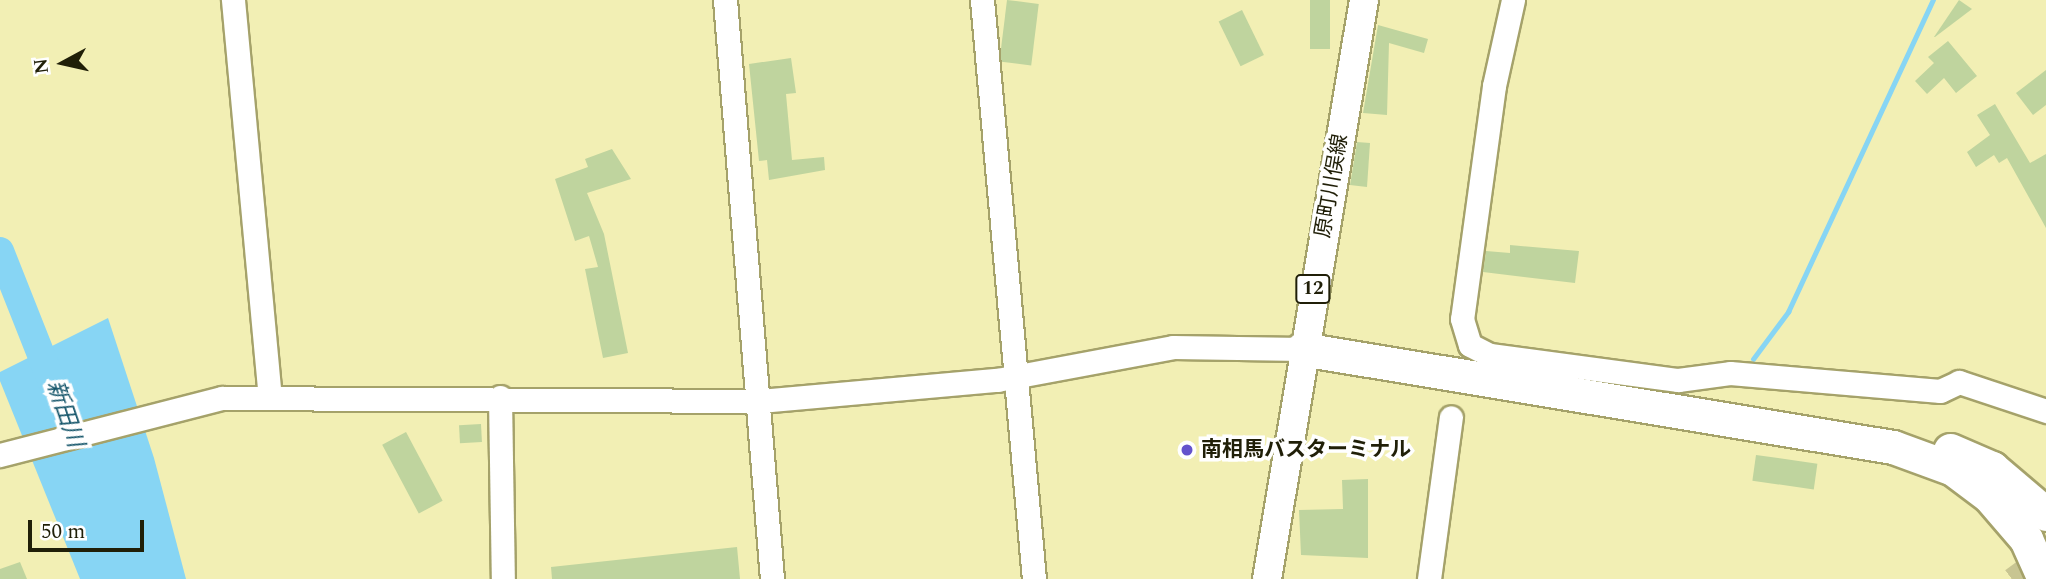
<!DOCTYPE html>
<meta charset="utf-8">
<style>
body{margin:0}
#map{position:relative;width:2046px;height:579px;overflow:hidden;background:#f2efb4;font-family:Spectral,"Noto Sans JP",serif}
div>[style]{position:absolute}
.water>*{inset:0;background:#87d5f4}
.stream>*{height:4.5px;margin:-2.25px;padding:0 2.25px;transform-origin:2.25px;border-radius:2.25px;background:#87d5f4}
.river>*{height:28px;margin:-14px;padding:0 14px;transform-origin:14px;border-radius:14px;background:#87d5f4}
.building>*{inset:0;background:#bfd49e;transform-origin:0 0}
.minor-tunnel>*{height:23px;margin-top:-11.5px;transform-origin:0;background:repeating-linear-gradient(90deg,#c8c592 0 23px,transparent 0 34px)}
.roads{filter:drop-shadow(2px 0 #a5a26a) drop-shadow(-2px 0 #a5a26a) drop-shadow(0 2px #a5a26a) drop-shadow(0 -2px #a5a26a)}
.minor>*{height:23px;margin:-11.5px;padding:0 11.5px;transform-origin:11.5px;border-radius:11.5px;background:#fff}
.major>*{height:28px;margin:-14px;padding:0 14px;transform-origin:14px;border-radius:14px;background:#fff}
.highway>*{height:33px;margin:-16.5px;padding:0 16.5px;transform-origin:16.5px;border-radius:16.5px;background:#fff}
.dots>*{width:19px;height:19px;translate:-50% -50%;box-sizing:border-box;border:4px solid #fff;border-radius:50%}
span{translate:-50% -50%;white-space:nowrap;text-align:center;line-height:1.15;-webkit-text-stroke:7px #fff;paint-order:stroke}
.shield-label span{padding:2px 5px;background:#fff;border:2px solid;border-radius:5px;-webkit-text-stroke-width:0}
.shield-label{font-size:19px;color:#201f08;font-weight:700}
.street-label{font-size:21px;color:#201f08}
.poi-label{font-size:21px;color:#201f08;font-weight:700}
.left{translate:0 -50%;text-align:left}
.water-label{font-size:23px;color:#135469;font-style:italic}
.north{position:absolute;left:28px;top:28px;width:70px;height:70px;-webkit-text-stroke:5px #fff;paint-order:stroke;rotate:262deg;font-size:19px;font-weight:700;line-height:28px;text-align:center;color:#201f08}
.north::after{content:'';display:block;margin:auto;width:24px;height:32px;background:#201f08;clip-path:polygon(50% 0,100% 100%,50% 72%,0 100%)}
.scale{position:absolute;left:28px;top:520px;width:116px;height:32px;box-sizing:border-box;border:4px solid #201f08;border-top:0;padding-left:9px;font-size:21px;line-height:24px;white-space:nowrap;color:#201f08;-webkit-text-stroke:5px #fff;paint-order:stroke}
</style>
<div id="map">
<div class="water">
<i style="clip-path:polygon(108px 318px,154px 458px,186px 579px,80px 579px,0 381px,0 372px)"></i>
</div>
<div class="stream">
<i style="left:1753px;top:359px;width:59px;rotate:-53.3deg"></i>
<i style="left:1788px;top:312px;width:344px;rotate:-65.1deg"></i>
</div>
<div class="river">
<i style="left:0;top:251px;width:144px;rotate:68.4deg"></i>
</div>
<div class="building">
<i style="left:1007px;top:0;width:32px;height:62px;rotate:7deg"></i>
<i style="left:1310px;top:0;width:20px;height:49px"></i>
<i style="clip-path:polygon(1959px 0,1972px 9px,1935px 37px,1934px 37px)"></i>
<i style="left:1242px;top:10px;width:50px;height:26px;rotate:64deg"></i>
<i style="clip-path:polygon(1378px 25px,1428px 39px,1424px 53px,1389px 43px,1387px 115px,1363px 113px)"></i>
<i style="clip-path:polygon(1948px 41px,1977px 76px,1956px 93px,1944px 78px,1927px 94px,1915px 81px,1934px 63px,1928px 57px)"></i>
<i style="clip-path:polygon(791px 58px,796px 93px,786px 94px,792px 160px,824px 157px,825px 170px,769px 180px,767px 160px,759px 161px,749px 64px)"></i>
<i style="clip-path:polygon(2046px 70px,2046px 105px,2033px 115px,2016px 93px)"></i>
<i style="clip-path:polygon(1995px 104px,2030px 163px,2046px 154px,2046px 228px,2007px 158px,1999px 163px,1994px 155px,1976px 167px,1967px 152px,1990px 135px,1977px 115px)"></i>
<i style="clip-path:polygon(1357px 142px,1370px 143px,1367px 187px,1350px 185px)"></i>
<i style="clip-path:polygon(612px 149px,631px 179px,587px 193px,604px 234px,628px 353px,603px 358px,585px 269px,598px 267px,589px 236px,575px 241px,555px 179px,588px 167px,585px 159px)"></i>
<i style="clip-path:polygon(1510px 245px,1579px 251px,1575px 283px,1483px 272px,1486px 251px,1510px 253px)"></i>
<i style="left:481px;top:424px;width:18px;height:22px;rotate:87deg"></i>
<i style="left:406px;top:432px;width:78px;height:27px;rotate:62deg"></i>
<i style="left:1756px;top:455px;width:62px;height:26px;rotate:8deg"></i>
<i style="clip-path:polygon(1368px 479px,1368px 558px,1301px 555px,1299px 510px,1343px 509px,1342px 480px)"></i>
<i style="clip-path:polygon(737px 547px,740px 579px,552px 579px,551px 567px)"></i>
<i style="clip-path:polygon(20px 562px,27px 579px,0 579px,0 569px)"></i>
</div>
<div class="minor-tunnel">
<i style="left:2012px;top:579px;width:42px;rotate:-36.3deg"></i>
</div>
<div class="roads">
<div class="minor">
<i style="left:233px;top:0;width:398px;rotate:84.7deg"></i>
<i style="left:725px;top:0;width:581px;rotate:85.36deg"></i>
<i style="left:982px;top:0;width:581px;rotate:84.87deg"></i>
<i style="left:1513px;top:0;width:88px;rotate:102.5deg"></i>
<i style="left:1494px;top:86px;width:235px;rotate:97.8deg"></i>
<i style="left:1462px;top:319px;width:27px;rotate:73deg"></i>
<i style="left:1470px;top:345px;width:22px;rotate:27deg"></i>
<i style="left:1490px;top:355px;width:190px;rotate:7.6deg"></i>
<i style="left:1678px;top:380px;width:52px;rotate:-7.7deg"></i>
<i style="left:1730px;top:373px;width:211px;rotate:4.9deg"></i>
<i style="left:1940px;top:391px;width:21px;rotate:-25deg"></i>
<i style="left:1959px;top:382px;width:92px;rotate:18.4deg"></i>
<i style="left:500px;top:397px;width:182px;rotate:89.1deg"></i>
<i style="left:0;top:455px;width:229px;rotate:-14.4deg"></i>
<i style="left:222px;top:398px;width:538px;rotate:0.32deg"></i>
<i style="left:760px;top:401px;width:238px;rotate:-5.1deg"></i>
<i style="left:997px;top:380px;width:179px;rotate:-10.6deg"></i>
<i style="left:1173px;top:347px;width:129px;rotate:0.9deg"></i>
<i style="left:1429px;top:579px;width:163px;rotate:-82.3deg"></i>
</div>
<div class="major">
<i style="left:1267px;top:579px;width:587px;rotate:-80.49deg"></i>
</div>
<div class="highway">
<i style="left:1302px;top:349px;width:599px;rotate:9.42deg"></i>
<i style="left:1893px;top:447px;width:64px;rotate:20.1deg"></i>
<i style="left:1953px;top:469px;width:45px;rotate:36.9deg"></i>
<i style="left:1989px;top:496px;width:57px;rotate:49.3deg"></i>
<i style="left:2026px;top:539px;width:44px;rotate:65.8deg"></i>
<i style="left:1950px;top:450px;width:46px;rotate:23.2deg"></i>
<i style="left:1992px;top:468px;width:71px;rotate:40.4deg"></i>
</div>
</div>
<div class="dots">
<i style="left:1187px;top:450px;background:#6453cc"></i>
</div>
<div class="shield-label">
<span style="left:1313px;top:289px">12</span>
</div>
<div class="street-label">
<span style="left:1332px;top:186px;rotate:-80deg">原町川俣線</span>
</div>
<div class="poi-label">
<span class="left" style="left:1201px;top:450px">南相馬バスターミナル</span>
</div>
<div class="water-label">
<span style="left:64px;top:414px;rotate:71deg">新田川</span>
</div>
<div class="north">N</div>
<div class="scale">50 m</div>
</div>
